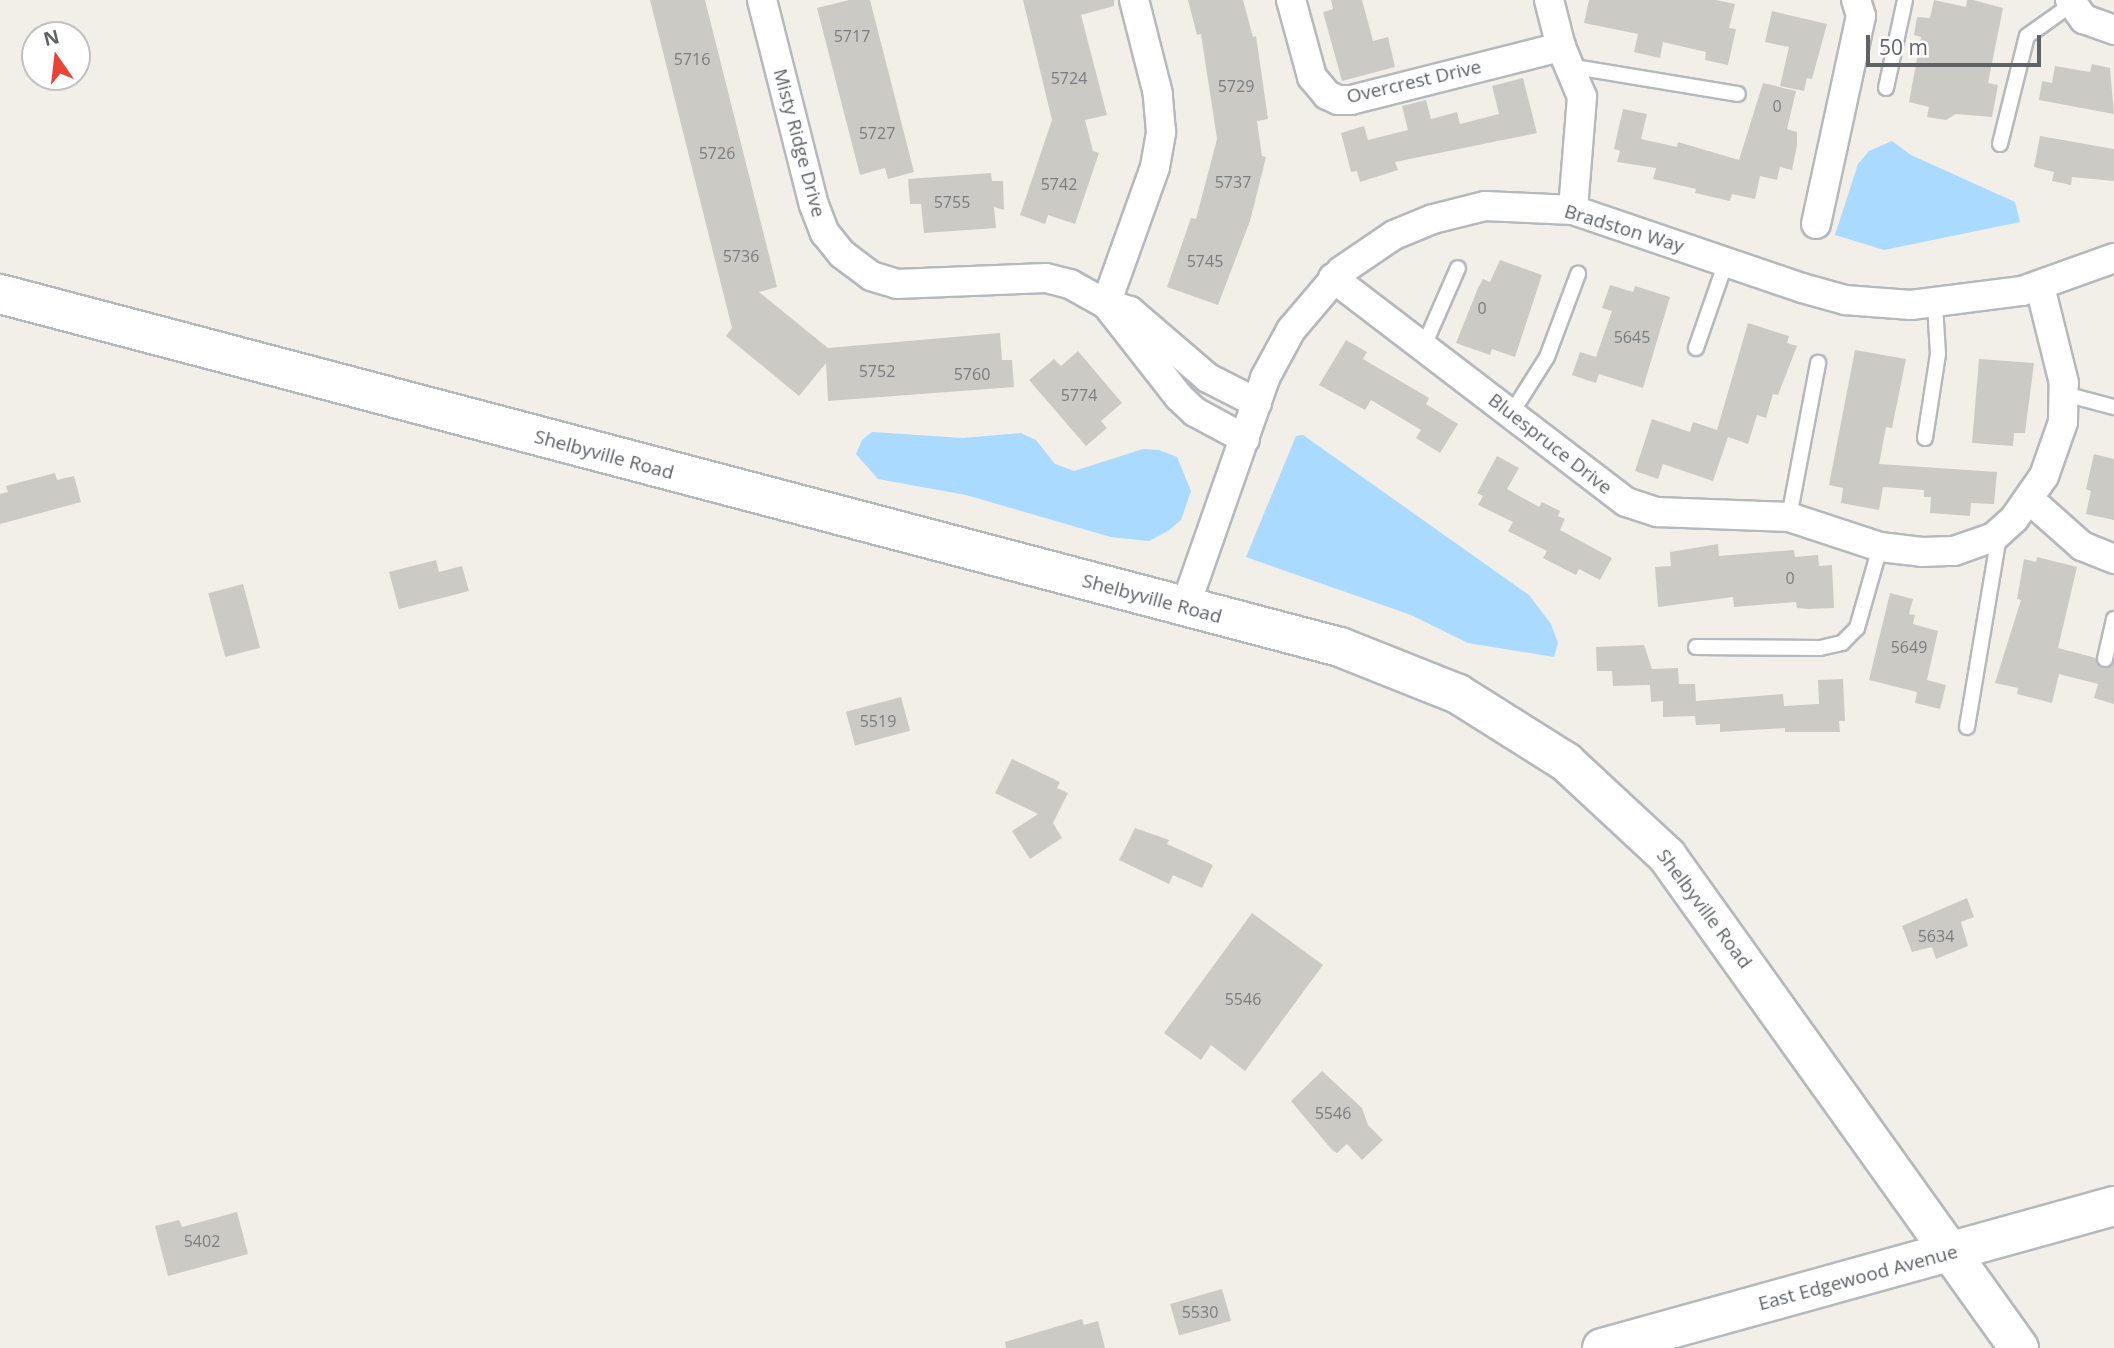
<!DOCTYPE html>
<style>
body{margin:0}
#map{position:relative;width:2114px;height:1348px;overflow:hidden;background:#f1efe8;font-family:"Open Sans",sans-serif}
div>[style]{position:absolute}
.water>*{inset:0;background:#aadaff}
.building>*{inset:0;background:#cccac5;transform-origin:0 0}
.roads{filter:drop-shadow(2px 0 #b5b8bc) drop-shadow(-2px 0 #b5b8bc) drop-shadow(0 2px #b5b8bc) drop-shadow(0 -2px #b5b8bc)}
.lane>*{height:14px;margin:-7px;padding:0 7px;transform-origin:7px;border-radius:7px;background:#fff}
.street>*{height:28px;margin:-14px;padding:0 14px;transform-origin:14px;border-radius:14px;background:#fff}
.secondary>*{height:38px;margin:-19px;padding:0 19px;transform-origin:19px;border-radius:19px;background:#fff}
span{translate:-50% -50%;white-space:nowrap;text-align:center;line-height:1.15;-webkit-text-stroke:5px #fff;paint-order:stroke}
.number-label{font-size:16px;color:#7a7d7f}
.number-label span{-webkit-text-stroke-width:0}
.street-label{font-size:19px;color:#5f6368}
.north{position:absolute;left:21px;top:21px;width:70px;height:70px;box-sizing:border-box;background:#fff;border:2px solid #bfc1c3;border-radius:50%;rotate:346deg;font-size:19px;font-weight:700;line-height:28px;text-align:center;color:#5f6368}
.north::after{content:'';display:block;margin:auto;width:24px;height:32px;background:#ea4335;clip-path:polygon(50% 0,100% 100%,50% 72%,0 100%)}
.scale{position:absolute;left:1866px;top:35px;width:175px;height:32px;box-sizing:border-box;border:4px solid #5f6368;border-top:0;padding-left:9px;font-size:21px;line-height:24px;white-space:nowrap;color:#5f6368;-webkit-text-stroke:5px #fff;paint-order:stroke}
</style>
<div id="map">
<div class="water">
<i style="clip-path:polygon(1892px 141px,1911px 155px,2015px 202px,2020px 222px,1884px 250px,1835px 235px,1858px 164px,1869px 151px)"></i>
<i style="clip-path:polygon(872px 432px,963px 438px,1021px 433px,1036px 440px,1055px 464px,1074px 471px,1143px 449px,1159px 450px,1177px 457px,1191px 491px,1181px 520px,1168px 531px,1149px 541px,1111px 537px,966px 495px,878px 479px,856px 454px,862px 440px)"></i>
<i style="clip-path:polygon(1303px 435px,1529px 595px,1551px 624px,1558px 643px,1554px 657px,1468px 643px,1411px 615px,1246px 557px,1296px 436px)"></i>
</div>
<div class="building">
<i style="clip-path:polygon(650px 0,705px 0,777px 287px,759px 292px,828px 348px,1000px 333px,1002px 360px,1012px 360px,1014px 387px,828px 401px,826px 363px,799px 396px,726px 336px,732px 328px)"></i>
<i style="clip-path:polygon(849px 0,870px 0,914px 172px,888px 179px,885px 168px,860px 175px,817px 8px)"></i>
<i style="clip-path:polygon(1023px 0,1114px 0,1114px 6px,1081px 15px,1107px 115px,1085px 120px,1093px 151px,1099px 153px,1075px 224px,1048px 215px,1045px 224px,1020px 215px,1052px 120px)"></i>
<i style="clip-path:polygon(1188px 0,1243px 0,1253px 37px,1256px 36px,1268px 119px,1257px 121px,1262px 156px,1266px 157px,1250px 221px,1218px 305px,1167px 287px,1191px 218px,1196px 219px,1217px 139px,1201px 34px,1197px 35px)"></i>
<i style="clip-path:polygon(1331px 0,1362px 0,1373px 41px,1388px 37px,1395px 67px,1342px 81px,1323px 12px,1333px 9px)"></i>
<i style="clip-path:polygon(1589px 0,1716px 0,1735px 4px,1729px 28px,1736px 29px,1728px 65px,1705px 60px,1706px 52px,1663px 42px,1660px 58px,1634px 52px,1638px 34px,1584px 23px)"></i>
<i style="clip-path:polygon(1934px 0,1966px 7px,1967px 0,1973px 0,2003px 8px,1988px 83px,1998px 85px,1992px 117px,1956px 114px,1946px 120px,1927px 117px,1929px 107px,1909px 102px,1921px 37px,1914px 35px,1917px 17px,1930px 18px)"></i>
<i style="clip-path:polygon(1772px 11px,1827px 24px,1812px 79px,1807px 78px,1804px 91px,1780px 86px,1789px 47px,1765px 42px)"></i>
<i style="clip-path:polygon(2092px 64px,2110px 68px,2114px 114px,2039px 100px,2042px 81px,2052px 83px,2055px 66px,2090px 72px)"></i>
<i style="clip-path:polygon(1523px 78px,1537px 133px,1395px 162px,1398px 170px,1360px 182px,1357px 171px,1351px 172px,1341px 133px,1364px 126px,1368px 140px,1408px 130px,1402px 106px,1426px 100px,1431px 119px,1457px 112px,1460px 124px,1499px 114px,1492px 86px)"></i>
<i style="clip-path:polygon(1763px 83px,1796px 91px,1787px 129px,1797px 132px,1797px 145px,1792px 170px,1780px 167px,1777px 180px,1760px 176px,1755px 199px,1732px 194px,1730px 201px,1695px 193px,1696px 189px,1653px 179px,1656px 168px,1617px 162px,1620px 151px,1614px 149px,1623px 109px,1647px 114px,1641px 139px,1677px 147px,1678px 142px,1739px 160px)"></i>
<i style="clip-path:polygon(2040px 136px,2114px 149px,2114px 181px,2072px 177px,2071px 185px,2052px 181px,2054px 172px,2034px 167px)"></i>
<i style="clip-path:polygon(991px 173px,992px 181px,1003px 181px,1004px 210px,994px 207px,996px 228px,924px 233px,921px 204px,910px 204px,908px 179px)"></i>
<i style="clip-path:polygon(1500px 260px,1542px 275px,1515px 357px,1492px 349px,1490px 355px,1456px 343px,1478px 288px,1483px 279px,1490px 282px)"></i>
<i style="clip-path:polygon(1610px 285px,1633px 292px,1635px 286px,1670px 297px,1643px 388px,1599px 374px,1596px 383px,1572px 375px,1580px 352px,1596px 357px,1612px 311px,1602px 308px)"></i>
<i style="clip-path:polygon(1748px 323px,1789px 336px,1787px 343px,1797px 346px,1778px 395px,1773px 394px,1766px 418px,1757px 415px,1748px 444px,1728px 437px,1713px 481px,1663px 464px,1658px 479px,1635px 471px,1652px 419px,1690px 432px,1693px 422px,1717px 430px)"></i>
<i style="clip-path:polygon(1346px 340px,1367px 352px,1363px 359px,1429px 398px,1426px 404px,1458px 424px,1440px 453px,1416px 438px,1421px 430px,1371px 400px,1365px 410px,1319px 385px)"></i>
<i style="clip-path:polygon(1855px 350px,1906px 359px,1892px 428px,1886px 427px,1879px 464px,1997px 472px,1994px 504px,1971px 503px,1970px 516px,1930px 513px,1931px 497px,1924px 497px,1924px 490px,1883px 487px,1879px 510px,1841px 503px,1843px 488px,1829px 485px)"></i>
<i style="clip-path:polygon(1078px 351px,1122px 403px,1101px 421px,1107px 428px,1086px 446px,1029px 380px,1054px 359px,1061px 366px)"></i>
<i style="clip-path:polygon(1979px 359px,2034px 363px,2025px 433px,2014px 433px,2013px 446px,1972px 443px)"></i>
<i style="clip-path:polygon(2094px 454px,2114px 459px,2114px 520px,2086px 514px,2091px 491px,2086px 489px)"></i>
<i style="clip-path:polygon(1497px 456px,1519px 468px,1507px 489px,1539px 507px,1542px 502px,1560px 511px,1558px 516px,1565px 519px,1560px 530px,1612px 558px,1600px 580px,1579px 569px,1576px 575px,1543px 558px,1547px 551px,1508px 531px,1513px 522px,1478px 505px,1483px 496px,1477px 493px)"></i>
<i style="clip-path:polygon(55px 473px,57px 480px,74px 476px,81px 502px,0 524px,0 494px,8px 492px,6px 486px)"></i>
<i style="clip-path:polygon(1718px 544px,1719px 556px,1794px 550px,1795px 557px,1818px 555px,1819px 566px,1832px 565px,1834px 608px,1808px 609px,1797px 608px,1796px 602px,1734px 607px,1733px 597px,1658px 607px,1655px 567px,1671px 566px,1670px 552px)"></i>
<i style="clip-path:polygon(2037px 557px,2077px 567px,2058px 648px,2096px 658px,2102px 668px,2114px 662px,2114px 704px,2094px 698px,2098px 684px,2059px 674px,2052px 703px,2017px 694px,2018px 688px,1995px 683px,2021px 600px,2017px 599px,2024px 559px,2036px 562px)"></i>
<i style="clip-path:polygon(436px 560px,439px 572px,462px 566px,469px 591px,399px 609px,389px 572px)"></i>
<i style="left:243px;top:584px;width:66px;height:36px;rotate:75deg"></i>
<i style="clip-path:polygon(1890px 593px,1913px 599px,1909px 614px,1915px 615px,1913px 624px,1938px 631px,1927px 680px,1946px 685px,1940px 709px,1915px 703px,1917px 692px,1869px 680px)"></i>
<i style="clip-path:polygon(1644px 645px,1652px 669px,1678px 668px,1679px 684px,1695px 684px,1696px 701px,1783px 694px,1784px 706px,1819px 704px,1818px 680px,1843px 679px,1845px 721px,1839px 721px,1840px 732px,1785px 732px,1785px 728px,1720px 732px,1720px 724px,1696px 725px,1695px 716px,1663px 717px,1663px 701px,1651px 702px,1650px 685px,1613px 686px,1612px 671px,1597px 671px,1596px 647px)"></i>
<i style="left:901px;top:697px;width:35px;height:57px;rotate:75deg"></i>
<i style="clip-path:polygon(1012px 759px,1060px 782px,1057px 788px,1068px 793px,1053px 823px,1062px 838px,1030px 859px,1012px 831px,1038px 814px,995px 793px)"></i>
<i style="clip-path:polygon(1135px 828px,1169px 840px,1167px 844px,1213px 865px,1202px 888px,1173px 875px,1169px 884px,1119px 860px)"></i>
<i style="clip-path:polygon(1967px 898px,1974px 917px,1961px 922px,1968px 946px,1936px 959px,1932px 947px,1912px 952px,1902px 926px)"></i>
<i style="clip-path:polygon(1252px 913px,1323px 965px,1245px 1071px,1211px 1045px,1201px 1060px,1164px 1033px)"></i>
<i style="clip-path:polygon(1322px 1071px,1362px 1108px,1368px 1125px,1383px 1140px,1362px 1160px,1347px 1144px,1337px 1153px,1332px 1150px,1291px 1101px)"></i>
<i style="clip-path:polygon(237px 1212px,248px 1254px,168px 1276px,155px 1226px,179px 1220px,182px 1227px)"></i>
<i style="left:1222px;top:1289px;width:33px;height:54px;rotate:74deg"></i>
<i style="clip-path:polygon(1082px 1319px,1084px 1325px,1098px 1321px,1105px 1348px,1006px 1348px,1005px 1342px)"></i>
</div>
<div class="roads">
<div class="lane">
<i style="left:1569px;top:66px;width:171px;rotate:9.4deg"></i>
<i style="left:1886px;top:88px;width:90px;rotate:-77.8deg"></i>
<i style="left:2000px;top:144px;width:111px;rotate:-76deg"></i>
<i style="left:2027px;top:36px;width:55px;rotate:-35.4deg"></i>
<i style="left:1423px;top:348px;width:87px;rotate:-66.4deg"></i>
<i style="left:1696px;top:348px;width:91px;rotate:-70.8deg"></i>
<i style="left:2065px;top:394px;width:51px;rotate:14.9deg"></i>
<i style="left:1511px;top:414px;width:67px;rotate:-57.7deg"></i>
<i style="left:1547px;top:357px;width:89px;rotate:-69.5deg"></i>
<i style="left:1925px;top:438px;width:85px;rotate:-81.2deg"></i>
<i style="left:1938px;top:354px;width:49px;rotate:-93.5deg"></i>
<i style="left:1789px;top:517px;width:157px;rotate:-79.3deg"></i>
<i style="left:1696px;top:647px;width:124px;rotate:0.5deg"></i>
<i style="left:1820px;top:648px;width:23px;rotate:-13deg"></i>
<i style="left:1842px;top:643px;width:21px;rotate:-45deg"></i>
<i style="left:1857px;top:628px;width:84px;rotate:-74.1deg"></i>
<i style="left:2105px;top:659px;width:41px;rotate:-77.3deg"></i>
<i style="left:1967px;top:727px;width:195px;rotate:-80.5deg"></i>
</div>
<div class="street">
<i style="left:762px;top:0;width:211px;rotate:75.8deg"></i>
<i style="left:814px;top:205px;width:30px;rotate:69deg"></i>
<i style="left:825px;top:233px;width:27px;rotate:51deg"></i>
<i style="left:842px;top:254px;width:36px;rotate:37deg"></i>
<i style="left:871px;top:276px;width:27px;rotate:17deg"></i>
<i style="left:897px;top:284px;width:149px;rotate:-2.3deg"></i>
<i style="left:1046px;top:278px;width:25px;rotate:14deg"></i>
<i style="left:1070px;top:284px;width:41px;rotate:29.1deg"></i>
<i style="left:1106px;top:304px;width:145px;rotate:-70.3deg"></i>
<i style="left:1155px;top:167px;width:36px;rotate:-80deg"></i>
<i style="left:1161px;top:132px;width:38px;rotate:-95deg"></i>
<i style="left:1158px;top:94px;width:97px;rotate:-104.3deg"></i>
<i style="left:1291px;top:0;width:80px;rotate:74.7deg"></i>
<i style="left:1312px;top:77px;width:23px;rotate:50deg"></i>
<i style="left:1327px;top:95px;width:12px;rotate:24deg"></i>
<i style="left:1338px;top:100px;width:13px"></i>
<i style="left:1351px;top:100px;width:217px;rotate:-14.2deg"></i>
<i style="left:1549px;top:0;width:49px;rotate:75.7deg"></i>
<i style="left:1561px;top:47px;width:54px;rotate:67.2deg"></i>
<i style="left:1582px;top:97px;width:113px;rotate:94.6deg"></i>
<i style="left:2070px;top:0;width:24px;rotate:54deg"></i>
<i style="left:2084px;top:19px;width:32px;rotate:20deg"></i>
<i style="left:1816px;top:224px;width:213px;rotate:-77.8deg"></i>
<i style="left:1861px;top:16px;width:17px;rotate:-107deg"></i>
<i style="left:1333px;top:278px;width:369px;rotate:37.4deg"></i>
<i style="left:1626px;top:502px;width:33px;rotate:18deg"></i>
<i style="left:1657px;top:512px;width:132px;rotate:2.2deg"></i>
<i style="left:1789px;top:517px;width:96px;rotate:18.2deg"></i>
<i style="left:1880px;top:547px;width:42px;rotate:6.8deg"></i>
<i style="left:1922px;top:552px;width:32px;rotate:-2deg"></i>
<i style="left:1954px;top:551px;width:42px;rotate:-19.3deg"></i>
<i style="left:1994px;top:537px;width:27px;rotate:-42deg"></i>
<i style="left:2014px;top:519px;width:52px;rotate:-55.1deg"></i>
<i style="left:2044px;top:476px;width:57px;rotate:-70.6deg"></i>
<i style="left:2063px;top:422px;width:39px;rotate:-89deg"></i>
<i style="left:2064px;top:383px;width:99px;rotate:-104deg"></i>
<i style="left:1245px;top:439px;width:57px;rotate:-151.6deg"></i>
<i style="left:1195px;top:412px;width:22px;rotate:-137deg"></i>
<i style="left:1179px;top:397px;width:118px;rotate:-128.1deg"></i>
<i style="left:1106px;top:304px;width:25px;rotate:16deg"></i>
<i style="left:1130px;top:311px;width:103px;rotate:40.7deg"></i>
<i style="left:1208px;top:378px;width:55px;rotate:27deg"></i>
<i style="left:2029px;top:499px;width:71px;rotate:41.6deg"></i>
<i style="left:2082px;top:546px;width:35px;rotate:22deg"></i>
<i style="left:1185px;top:607px;width:243px;rotate:-70.7deg"></i>
<i style="left:1265px;top:378px;width:55px;rotate:-61.6deg"></i>
<i style="left:1291px;top:330px;width:77px;rotate:-49.7deg"></i>
<i style="left:1341px;top:271px;width:64px;rotate:-34.2deg"></i>
<i style="left:1394px;top:235px;width:42px;rotate:-22.3deg"></i>
<i style="left:1433px;top:219px;width:54px;rotate:-14deg"></i>
<i style="left:1485px;top:206px;width:88px;rotate:2.6deg"></i>
<i style="left:1573px;top:210px;width:242px;rotate:18.8deg"></i>
<i style="left:1802px;top:288px;width:45px;rotate:15.6deg"></i>
<i style="left:1845px;top:300px;width:66px;rotate:4.3deg"></i>
<i style="left:1911px;top:305px;width:112px;rotate:-7.2deg"></i>
<i style="left:2022px;top:291px;width:98px;rotate:-19.7deg"></i>
</div>
<div class="secondary">
<i style="left:0;top:294px;width:1386px;rotate:14.76deg"></i>
<i style="left:1340px;top:647px;width:127px;rotate:21.7deg"></i>
<i style="left:1458px;top:694px;width:128px;rotate:32.2deg"></i>
<i style="left:1566px;top:762px;width:138px;rotate:42.9deg"></i>
<i style="left:1667px;top:856px;width:605px;rotate:54.42deg"></i>
<i style="left:1602px;top:1348px;width:531px;rotate:-15.5deg"></i>
</div>
</div>
<div class="number-label">
<span style="left:852px;top:36px">5717</span>
<span style="left:692px;top:59px">5716</span>
<span style="left:1069px;top:78px">5724</span>
<span style="left:1236px;top:86px">5729</span>
<span style="left:1777px;top:106px">0</span>
<span style="left:877px;top:133px">5727</span>
<span style="left:717px;top:153px">5726</span>
<span style="left:1233px;top:182px">5737</span>
<span style="left:1059px;top:184px">5742</span>
<span style="left:952px;top:202px">5755</span>
<span style="left:741px;top:256px">5736</span>
<span style="left:1205px;top:261px">5745</span>
<span style="left:1482px;top:308px">0</span>
<span style="left:1632px;top:337px">5645</span>
<span style="left:877px;top:371px">5752</span>
<span style="left:972px;top:374px">5760</span>
<span style="left:1079px;top:395px">5774</span>
<span style="left:1790px;top:578px">0</span>
<span style="left:1909px;top:647px">5649</span>
<span style="left:878px;top:721px">5519</span>
<span style="left:1936px;top:936px">5634</span>
<span style="left:1243px;top:999px">5546</span>
<span style="left:1333px;top:1113px">5546</span>
<span style="left:202px;top:1241px">5402</span>
<span style="left:1200px;top:1312px">5530</span>
</div>
<div class="street-label">
<span style="left:1414px;top:82px;rotate:-13deg">Overcrest Drive</span>
<span style="left:799px;top:143px;rotate:75deg">Misty Ridge Drive</span>
<span style="left:1624px;top:229px;rotate:17deg">Bradston Way</span>
<span style="left:1550px;top:444px;rotate:38deg">Bluespruce Drive</span>
<span style="left:604px;top:455px;rotate:15deg">Shelbyville Road</span>
<span style="left:1152px;top:599px;rotate:15deg">Shelbyville Road</span>
<span style="left:1704px;top:909px;rotate:53deg">Shelbyville Road</span>
<span style="left:1858px;top:1278px;rotate:-15deg">East Edgewood Avenue</span>
</div>
<div class="north">N</div>
<div class="scale">50 m</div>
</div>
